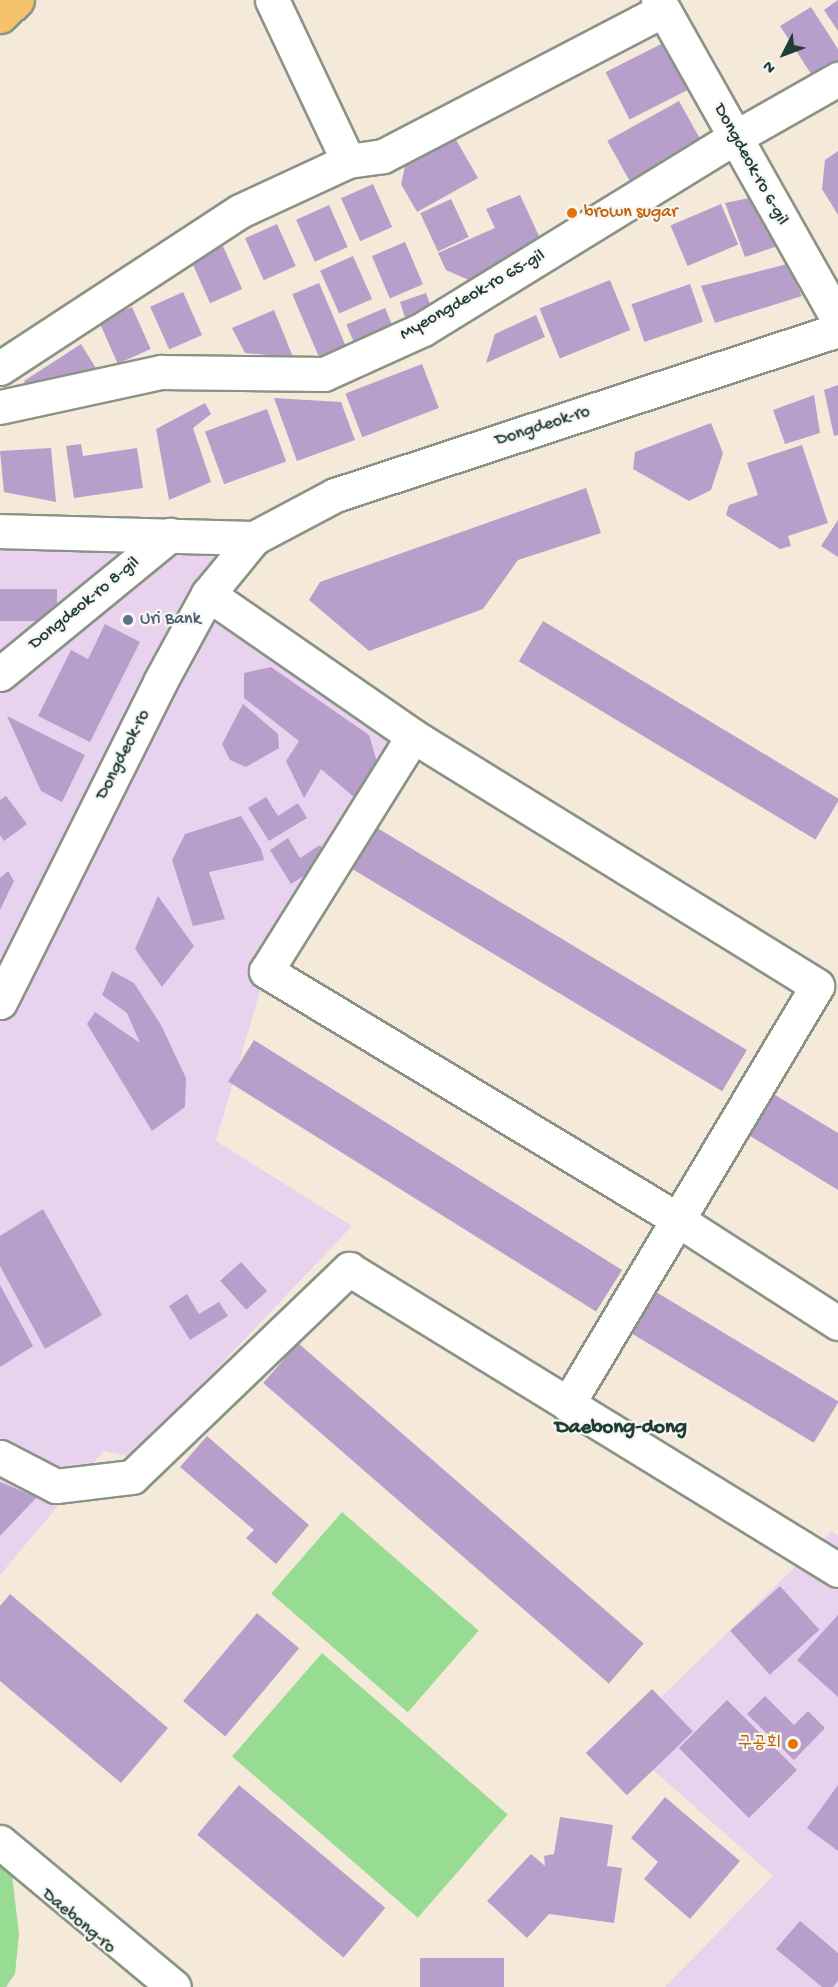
<!DOCTYPE html>
<meta charset="utf-8">
<style>
body{margin:0}
#map{position:relative;width:838px;height:1987px;overflow:hidden;background:#f5ead9;font-family:"Gochi Hand","Poor Story",sans-serif}
div>[style]{position:absolute}
.built>*{inset:0;background:#e8d2ee}
.green>*{inset:0;background:#98dc93;transform-origin:0 0}
.building>*{inset:0;background:#b89fcb;transform-origin:0 0}
.roads{filter:drop-shadow(2px 0 #8a9486) drop-shadow(-2px 0 #8a9486) drop-shadow(0 2px #8a9486) drop-shadow(0 -2px #8a9486)}
.minor>*{height:33px;margin:-16.5px;padding:0 16.5px;transform-origin:16.5px;border-radius:16.5px;background:#fff}
.highway>*{height:33px;margin:-16.5px;padding:0 16.5px;transform-origin:16.5px;border-radius:16.5px;background:#f4c26a}
.dots>*{width:16px;height:16px;translate:-50% -50%;box-sizing:border-box;border:3px solid #f6f6f2;border-radius:50%}
span{translate:-50% -50%;white-space:nowrap;text-align:center;line-height:1.15;-webkit-text-stroke:4.5px #f6f6f2;paint-order:stroke}
.street-label{font-size:18px;color:#1f3d34}
.food-label{font-size:18px;color:#c56008}
.left{translate:0 -50%;text-align:left}
.right{translate:-100% -50%;text-align:right}
.service-label{font-size:18px;color:#4e5e75}
.quarter-label{font-size:21px;color:#1f3d34;font-weight:700}
.north{position:absolute;left:754px;top:24px;width:60px;height:60px;-webkit-text-stroke:4px #f6f6f2;paint-order:stroke;rotate:228deg;font-size:16px;font-weight:700;line-height:24px;text-align:center;color:#1f3d34}
.north::after{content:'';display:block;margin:auto;width:21px;height:27px;background:#1f3d34;clip-path:polygon(50% 0,100% 100%,50% 72%,0 100%)}
</style>
<div id="map">
<div class="built">
<i style="clip-path:polygon(0 527px,254px 538px,208px 594px,413px 736px,266px 971px,216px 1141px,352px 1226px,133px 1457px,104px 1451px,0 1575px)"></i>
<i style="clip-path:polygon(832px 1531px,838px 1536px,838px 1987px,665px 1987px,773px 1876px,618px 1739px)"></i>
</div>
<div class="green">
<i style="left:342px;top:1512px;width:181px;height:108px;rotate:41deg"></i>
<i style="left:322px;top:1653px;width:246px;height:137px;rotate:41deg"></i>
<i style="clip-path:polygon(0 1855px,12px 1875px,19px 1934px,15px 1974px,6px 1987px,0 1987px)"></i>
</div>
<div class="building">
<i style="clip-path:polygon(838px 0,838px 31px,824px 10px)"></i>
<i style="clip-path:polygon(811px 7px,838px 49px,838px 65px,815px 80px,780px 26px)"></i>
<i style="left:667px;top:41px;width:53px;height:69px;rotate:63deg"></i>
<i style="left:679px;top:101px;width:51px;height:82px;rotate:61deg"></i>
<i style="clip-path:polygon(455px 138px,478px 178px,417px 212px,401px 184px,405px 166px)"></i>
<i style="clip-path:polygon(838px 151px,838px 215px,822px 189px,825px 160px)"></i>
<i style="left:373px;top:184px;width:47px;height:35px;rotate:66deg"></i>
<i style="clip-path:polygon(520px 195px,545px 249px,471px 281px,446px 270px,438px 253px,495px 228px,486px 209px)"></i>
<i style="clip-path:polygon(754px 197px,784px 244px,745px 257px,725px 203px)"></i>
<i style="left:451px;top:199px;width:42px;height:34px;rotate:65deg"></i>
<i style="left:721px;top:204px;width:44px;height:55px;rotate:67deg"></i>
<i style="left:329px;top:205px;width:46px;height:36px;rotate:66deg"></i>
<i style="left:277px;top:224px;width:46px;height:35px;rotate:66deg"></i>
<i style="left:405px;top:242px;width:46px;height:36px;rotate:67deg"></i>
<i style="left:223px;top:246px;width:47px;height:35px;rotate:66deg"></i>
<i style="left:353px;top:256px;width:47px;height:36px;rotate:66deg"></i>
<i style="clip-path:polygon(787px 264px,802px 296px,715px 323px,701px 286px)"></i>
<i style="left:610px;top:280px;width:54px;height:76px;rotate:68deg"></i>
<i style="left:319px;top:283px;width:70px;height:29px;rotate:67deg"></i>
<i style="left:690px;top:284px;width:40px;height:62px;rotate:71deg"></i>
<i style="left:183px;top:292px;width:47px;height:36px;rotate:66deg"></i>
<i style="clip-path:polygon(426px 293px,431px 307px,407px 324px,400px 302px)"></i>
<i style="left:132px;top:307px;width:46px;height:36px;rotate:66deg"></i>
<i style="left:385px;top:308px;width:25px;height:42px;rotate:67deg"></i>
<i style="clip-path:polygon(274px 310px,293px 357px,245px 353px,232px 328px)"></i>
<i style="clip-path:polygon(536px 315px,545px 337px,486px 363px,495px 334px)"></i>
<i style="clip-path:polygon(81px 344px,99px 373px,30px 393px,24px 381px)"></i>
<i style="left:422px;top:364px;width:47px;height:82px;rotate:69deg"></i>
<i style="clip-path:polygon(838px 385px,838px 435px,834px 436px,824px 390px)"></i>
<i style="clip-path:polygon(814px 395px,820px 433px,785px 444px,773px 410px)"></i>
<i style="clip-path:polygon(274px 398px,341px 402px,355px 440px,297px 461px)"></i>
<i style="clip-path:polygon(205px 403px,211px 414px,193px 428px,211px 482px,169px 500px,156px 429px)"></i>
<i style="left:267px;top:409px;width:56px;height:66px;rotate:70deg"></i>
<i style="clip-path:polygon(711px 423px,723px 453px,711px 490px,689px 501px,633px 469px,635px 452px)"></i>
<i style="clip-path:polygon(81px 444px,83px 456px,137px 448px,143px 488px,74px 498px,66px 446px)"></i>
<i style="clip-path:polygon(802px 445px,828px 523px,788px 536px,791px 546px,780px 549px,726px 515px,729px 505px,758px 495px,747px 463px)"></i>
<i style="clip-path:polygon(51px 448px,56px 502px,4px 492px,0 451px)"></i>
<i style="clip-path:polygon(586px 488px,601px 533px,518px 560px,483px 609px,369px 651px,309px 600px,320px 582px)"></i>
<i style="clip-path:polygon(838px 520px,838px 557px,821px 546px)"></i>
<i style="left:0;top:589px;width:57px;height:32px"></i>
<i style="left:543px;top:621px;width:346px;height:47px;rotate:31deg"></i>
<i style="clip-path:polygon(105px 624px,140px 642px,90px 742px,38px 716px,71px 650px,88px 659px)"></i>
<i style="clip-path:polygon(271px 667px,369px 735px,379px 769px,361px 803px,321px 769px,304px 798px,286px 761px,299px 741px,244px 698px,244px 673px)"></i>
<i style="clip-path:polygon(243px 704px,278px 734px,279px 748px,246px 767px,230px 760px,222px 744px)"></i>
<i style="clip-path:polygon(7px 716px,85px 755px,62px 802px,41px 791px)"></i>
<i style="clip-path:polygon(6px 796px,27px 824px,4px 841px,0 835px,0 800px)"></i>
<i style="clip-path:polygon(266px 797px,278px 816px,298px 803px,307px 818px,269px 841px,248px 808px)"></i>
<i style="clip-path:polygon(241px 816px,261px 849px,264px 860px,209px 872px,225px 919px,193px 926px,172px 860px,185px 834px)"></i>
<i style="left:374px;top:826px;width:435px;height:48px;rotate:31deg"></i>
<i style="clip-path:polygon(288px 838px,300px 858px,320px 845px,329px 860px,291px 884px,270px 850px)"></i>
<i style="clip-path:polygon(8px 871px,14px 881px,0 910px,0 878px)"></i>
<i style="clip-path:polygon(158px 896px,194px 946px,162px 987px,135px 949px)"></i>
<i style="clip-path:polygon(112px 971px,134px 983px,161px 1025px,186px 1078px,185px 1107px,152px 1131px,87px 1024px,95px 1012px,140px 1043px,127px 1013px,102px 995px)"></i>
<i style="left:254px;top:1040px;width:434px;height:49px;rotate:32deg"></i>
<i style="clip-path:polygon(762px 1087px,838px 1133px,838px 1190px,737px 1128px)"></i>
<i style="clip-path:polygon(43px 1209px,102px 1315px,45px 1349px,0 1266px,0 1236px)"></i>
<i style="left:241px;top:1262px;width:39px;height:28px;rotate:48deg"></i>
<i style="clip-path:polygon(0 1285px,33px 1346px,0 1367px)"></i>
<i style="left:656px;top:1292px;width:213px;height:48px;rotate:31deg"></i>
<i style="clip-path:polygon(187px 1294px,199px 1314px,219px 1302px,228px 1316px,190px 1340px,169px 1306px)"></i>
<i style="left:298px;top:1343px;width:458px;height:53px;rotate:41deg"></i>
<i style="clip-path:polygon(207px 1436px,309px 1525px,276px 1564px,246px 1538px,254px 1530px,180px 1467px)"></i>
<i style="clip-path:polygon(0 1482px,37px 1497px,0 1536px)"></i>
<i style="left:780px;top:1586px;width:59px;height:67px;rotate:48deg"></i>
<i style="clip-path:polygon(10px 1594px,168px 1728px,121px 1783px,0 1681px,0 1606px)"></i>
<i style="left:257px;top:1613px;width:55px;height:115px;rotate:40deg"></i>
<i style="clip-path:polygon(838px 1615px,838px 1697px,797px 1660px)"></i>
<i style="left:652px;top:1689px;width:59px;height:92px;rotate:46deg"></i>
<i style="clip-path:polygon(765px 1696px,794px 1725px,808px 1711px,825px 1728px,794px 1760px,747px 1714px)"></i>
<i style="left:727px;top:1700px;width:99px;height:68px;rotate:45deg"></i>
<i style="left:239px;top:1785px;width:191px;height:65px;rotate:40deg"></i>
<i style="clip-path:polygon(838px 1785px,838px 1851px,807px 1828px)"></i>
<i style="clip-path:polygon(665px 1797px,740px 1861px,690px 1919px,644px 1879px,658px 1862px,631px 1838px)"></i>
<i style="clip-path:polygon(560px 1817px,613px 1825px,607px 1866px,622px 1868px,614px 1923px,549px 1914px,527px 1938px,487px 1901px,531px 1854px,545px 1866px,544px 1856px,554px 1854px)"></i>
<i style="clip-path:polygon(800px 1921px,838px 1953px,838px 1981px,833px 1987px,822px 1987px,776px 1949px)"></i>
<i style="left:420px;top:1958px;width:84px;height:29px"></i>
</div>
<div class="roads">
<div class="minor">
<i style="left:272px;top:0;width:178px;rotate:64.7deg"></i>
<i style="left:658px;top:0;width:367px;rotate:60.6deg"></i>
<i style="left:0;top:368px;width:287px;rotate:-33.2deg"></i>
<i style="left:240px;top:211px;width:119px;rotate:-24.8deg"></i>
<i style="left:348px;top:161px;width:35px;rotate:-8deg"></i>
<i style="left:383px;top:156px;width:316px;rotate:-27.5deg"></i>
<i style="left:0;top:407px;width:165px;rotate:-12.3deg"></i>
<i style="left:161px;top:372px;width:163px;rotate:0.7deg"></i>
<i style="left:324px;top:374px;width:109px;rotate:-24.4deg"></i>
<i style="left:423px;top:329px;width:365px;rotate:-31.6deg"></i>
<i style="left:734px;top:138px;width:120px;rotate:-29.6deg"></i>
<i style="left:0;top:531px;width:254px;rotate:1.6deg"></i>
<i style="left:208px;top:594px;width:249px;rotate:34.7deg"></i>
<i style="left:413px;top:736px;width:475px;rotate:31.7deg"></i>
<i style="left:817px;top:986px;width:487px;rotate:120.8deg"></i>
<i style="left:0;top:674px;width:220px;rotate:-39.3deg"></i>
<i style="left:413px;top:736px;width:277px;rotate:122deg"></i>
<i style="left:266px;top:971px;width:481px;rotate:31.1deg"></i>
<i style="left:678px;top:1220px;width:190px;rotate:32.8deg"></i>
<i style="left:0;top:1002px;width:358px;rotate:-63.4deg"></i>
<i style="left:160px;top:682px;width:100px;rotate:-61.4deg"></i>
<i style="left:208px;top:594px;width:72px;rotate:-50.6deg"></i>
<i style="left:254px;top:538px;width:92px;rotate:-28deg"></i>
<i style="left:335px;top:495px;width:529px;rotate:-18.16deg"></i>
<i style="left:0;top:1457px;width:63px;rotate:27.4deg"></i>
<i style="left:56px;top:1486px;width:77px;rotate:-6.8deg"></i>
<i style="left:132px;top:1477px;width:301px;rotate:-43.8deg"></i>
<i style="left:349px;top:1269px;width:574px;rotate:31.61deg"></i>
<i style="left:0;top:1842px;width:226px;rotate:39.8deg"></i>
</div>
<div class="highway">
<i style="left:0;top:16px;width:23px;rotate:-43deg"></i>
</div>
</div>
<div class="dots">
<i style="left:572px;top:213px;background:#e8710a"></i>
<i style="left:128px;top:620px;background:#5c6f8a"></i>
<i style="left:793px;top:1744px;background:#e8710a"></i>
</div>
<div class="street-label">
<span style="left:750px;top:165px;rotate:61deg">Dongdeok-ro 6-gil</span>
<span style="left:473px;top:296px;rotate:-30deg">Myeongdeok-ro 65-gil</span>
<span style="left:543px;top:427px;rotate:-18deg">Dongdeok-ro</span>
<span style="left:85px;top:604px;rotate:-39deg">Dongdeok-ro 8-gil</span>
<span style="left:124px;top:755px;rotate:-63deg">Dongdeok-ro</span>
<span style="left:78px;top:1922px;rotate:40deg">Daebong-ro</span>
</div>
<div class="food-label">
<span class="left" style="left:584px;top:213px">brown sugar</span>
<span class="right" style="left:781px;top:1744px">구공회</span>
</div>
<div class="service-label">
<span class="left" style="left:140px;top:620px">Uri Bank</span>
</div>
<div class="quarter-label">
<span style="left:621px;top:1429px">Daebong-dong</span>
</div>
<div class="north">N</div>
</div>
